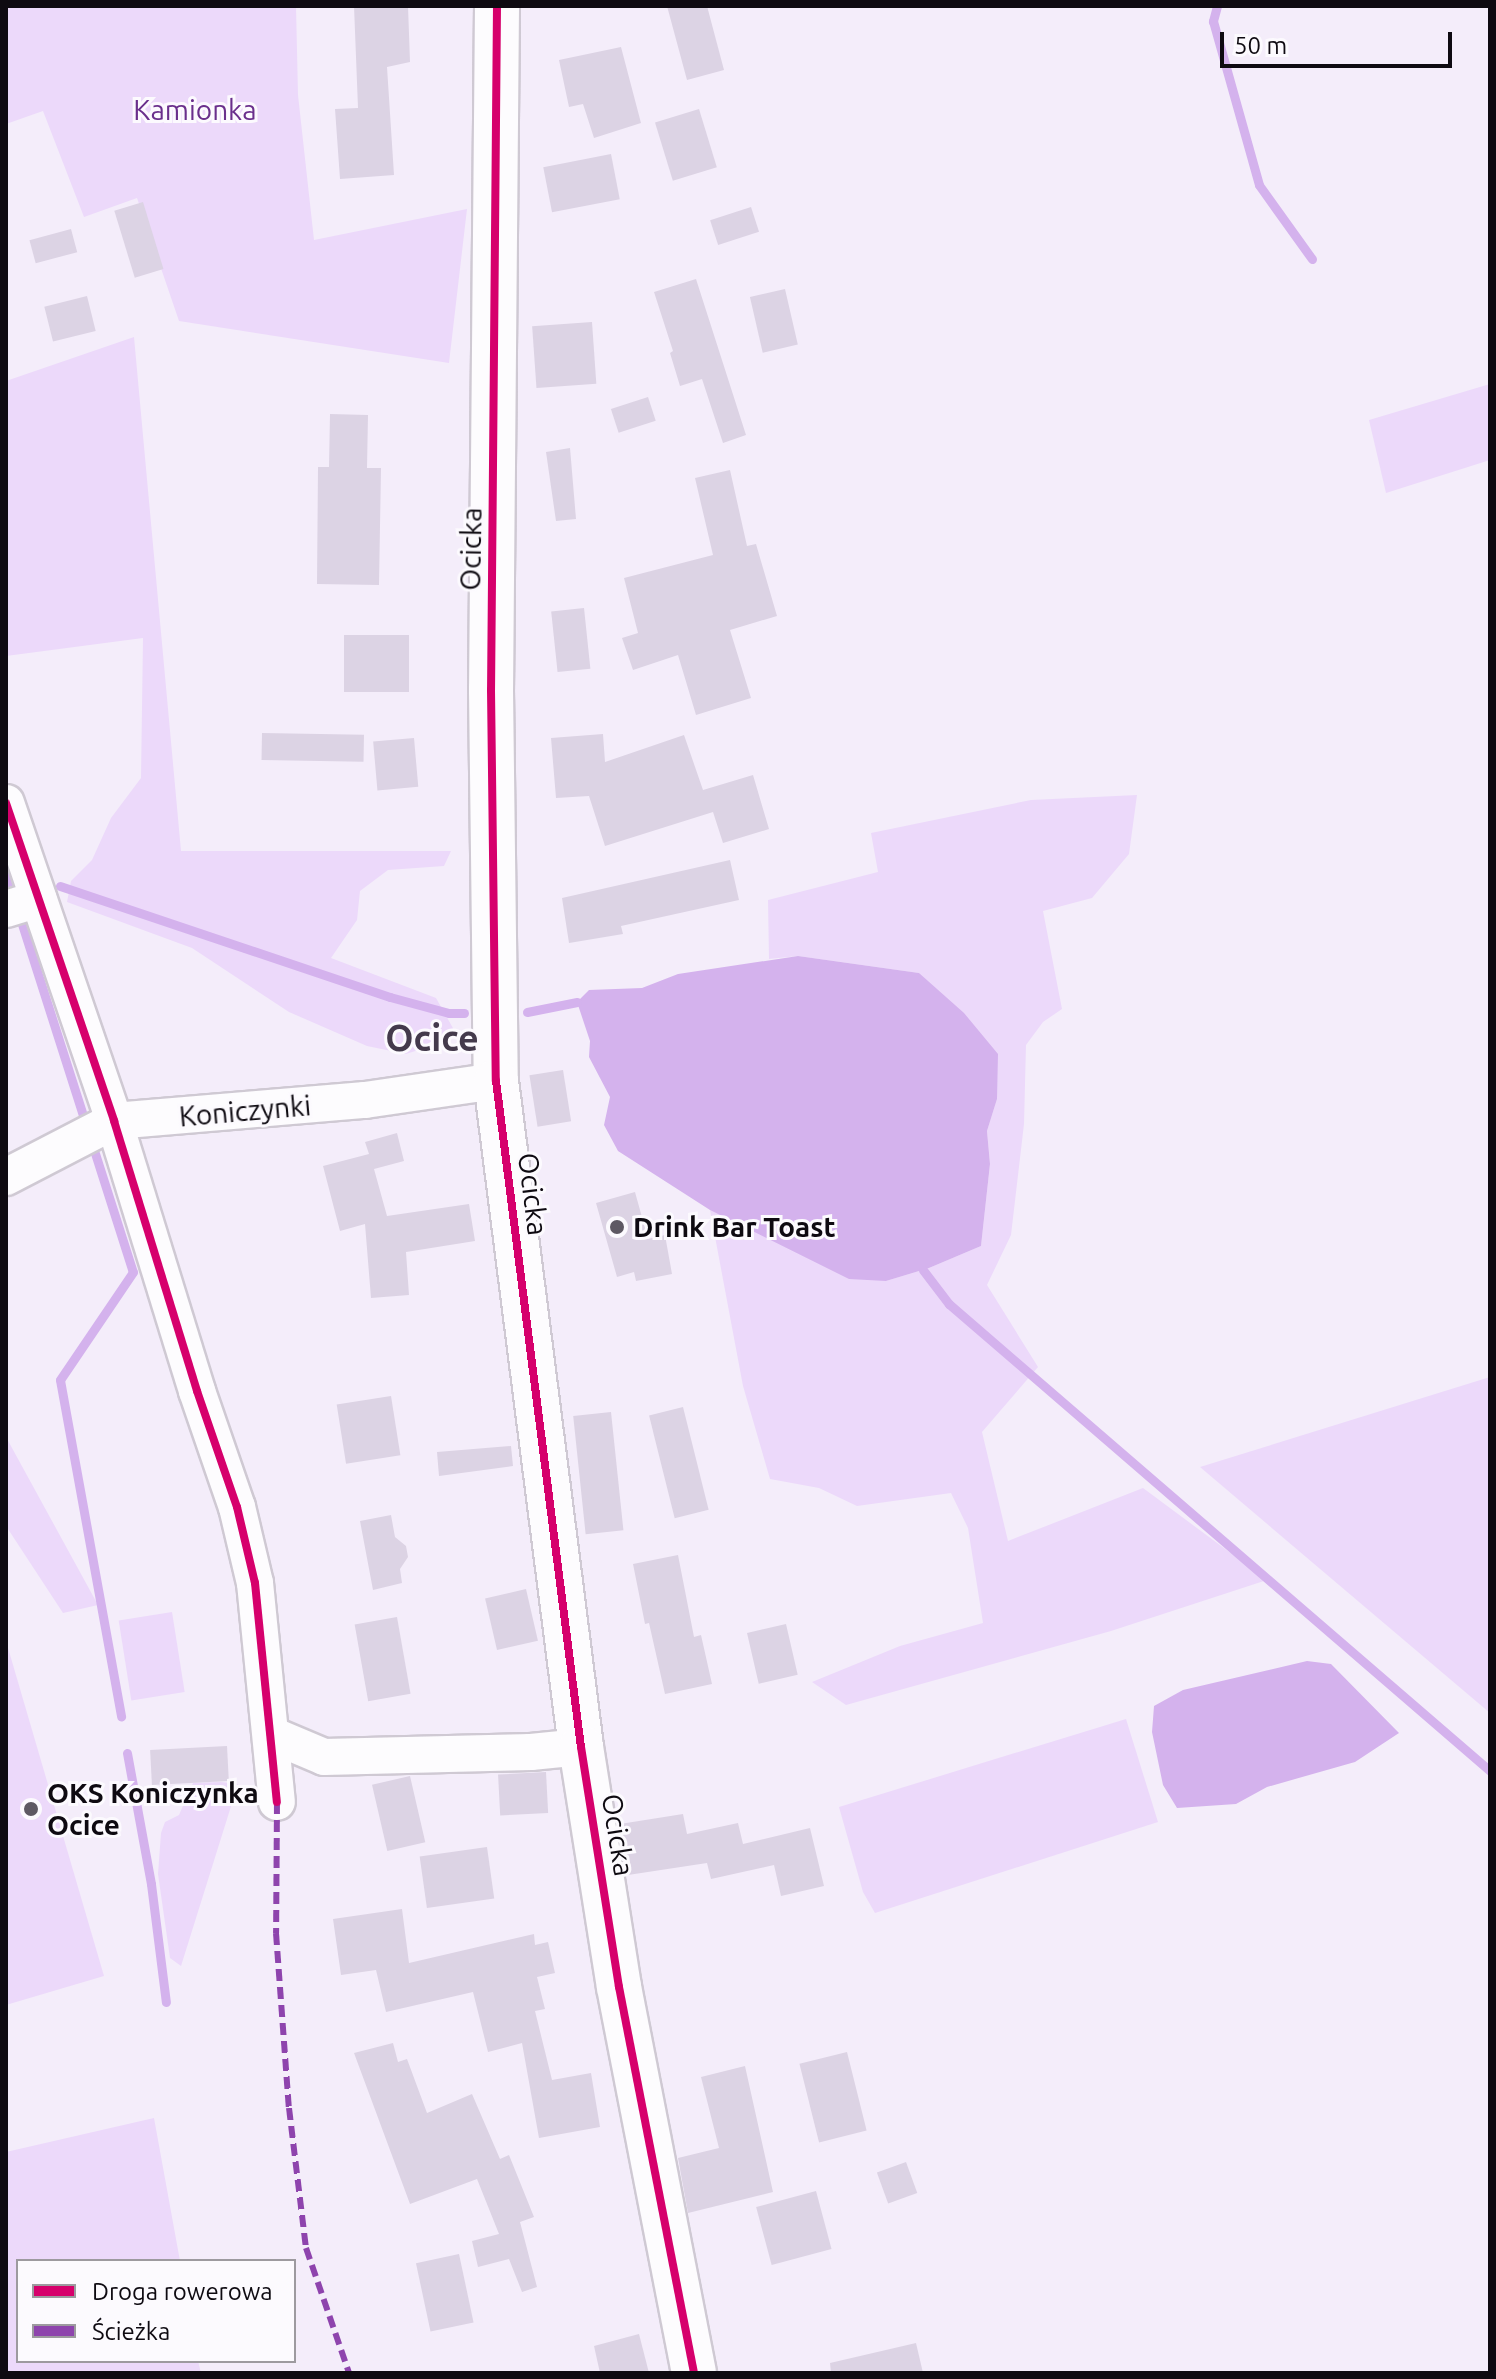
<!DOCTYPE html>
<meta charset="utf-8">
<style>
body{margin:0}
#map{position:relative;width:1496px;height:2379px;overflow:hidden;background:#f4edfa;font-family:Ubuntu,sans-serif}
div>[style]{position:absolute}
.green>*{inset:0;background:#ecd9fa;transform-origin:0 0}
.water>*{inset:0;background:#d4b2ed}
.stream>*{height:9px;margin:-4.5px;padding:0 4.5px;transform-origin:4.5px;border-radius:4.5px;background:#d4b2ed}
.building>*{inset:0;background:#dcd3e4;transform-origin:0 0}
.roads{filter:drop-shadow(2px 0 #cfc9d3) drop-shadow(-2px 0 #cfc9d3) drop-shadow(0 2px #cfc9d3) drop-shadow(0 -2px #cfc9d3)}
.minor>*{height:36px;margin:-18px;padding:0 18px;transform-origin:18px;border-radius:18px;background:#fdfcfe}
.tertiary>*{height:44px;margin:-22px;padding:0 22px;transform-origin:22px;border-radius:22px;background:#fdfcfe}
.quiet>*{height:6px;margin-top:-3px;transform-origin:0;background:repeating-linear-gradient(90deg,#8e44ad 0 12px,transparent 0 18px)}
.cycleway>*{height:8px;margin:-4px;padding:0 4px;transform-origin:4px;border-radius:4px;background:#d6006c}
.dots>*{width:22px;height:22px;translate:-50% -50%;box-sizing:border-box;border:4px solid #fcfafe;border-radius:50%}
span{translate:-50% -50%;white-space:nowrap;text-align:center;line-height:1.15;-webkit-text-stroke:6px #fcfafe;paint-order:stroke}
.park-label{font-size:28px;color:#6a2f8c}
.street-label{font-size:28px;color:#0e0a11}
.poi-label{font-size:28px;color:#0e0a11;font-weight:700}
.left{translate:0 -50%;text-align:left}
.district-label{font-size:36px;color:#443a4c;font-weight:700}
.frame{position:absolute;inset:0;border:8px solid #0e0a11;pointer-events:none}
.legend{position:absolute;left:16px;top:2259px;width:280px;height:104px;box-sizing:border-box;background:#fcfafe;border:2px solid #9d9a9f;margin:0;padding:10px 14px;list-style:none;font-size:24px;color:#0e0a11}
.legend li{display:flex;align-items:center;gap:16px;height:40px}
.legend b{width:40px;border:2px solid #9d9a9f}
.scale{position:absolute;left:1220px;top:32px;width:232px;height:36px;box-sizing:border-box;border:4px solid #0e0a11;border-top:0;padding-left:10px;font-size:24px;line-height:28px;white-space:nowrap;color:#0e0a11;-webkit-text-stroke:6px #fcfafe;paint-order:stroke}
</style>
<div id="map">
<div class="green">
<i style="clip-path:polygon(6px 6px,296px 6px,298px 95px,314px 240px,467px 209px,449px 363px,179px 321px,137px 198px,84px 217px,43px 111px,6px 124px)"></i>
<i style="clip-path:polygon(134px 337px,181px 851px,451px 851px,444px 866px,388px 870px,360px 891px,357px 920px,331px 958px,436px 998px,458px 1037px,406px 1054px,367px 1046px,289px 1012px,192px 948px,67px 902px,71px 881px,92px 860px,111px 818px,141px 778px,143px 638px,6px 656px,6px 381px)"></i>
<i style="clip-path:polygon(1490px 384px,1490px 460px,1386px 493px,1369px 420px)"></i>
<i style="clip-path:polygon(1137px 795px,1129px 854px,1092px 898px,1043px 911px,1062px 1009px,1043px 1022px,1026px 1045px,1024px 1124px,1011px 1235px,987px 1285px,1038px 1367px,982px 1432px,1008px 1541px,1143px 1488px,1267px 1580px,1111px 1631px,846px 1705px,812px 1682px,900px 1646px,983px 1623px,968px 1528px,951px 1493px,857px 1506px,819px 1488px,770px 1479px,743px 1386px,710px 1210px,886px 1281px,929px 1268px,981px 1246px,990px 1164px,987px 1131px,997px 1099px,919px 973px,798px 956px,769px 959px,768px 900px,878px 872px,871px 833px,1031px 800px)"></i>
<i style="clip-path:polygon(1490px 1377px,1490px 1713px,1200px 1467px)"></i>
<i style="clip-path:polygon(6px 1437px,98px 1605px,63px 1613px,6px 1526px)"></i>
<i style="left:172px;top:1612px;width:81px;height:54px;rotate:81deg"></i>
<i style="clip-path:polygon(6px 1641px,104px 1976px,6px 2005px)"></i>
<i style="clip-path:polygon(1126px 1719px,1158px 1822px,875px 1913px,863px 1892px,839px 1807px)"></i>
<i style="clip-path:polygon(221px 1782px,238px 1784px,181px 1966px,170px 1958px,158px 1874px,161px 1833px,165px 1822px,179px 1815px,193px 1783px)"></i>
<i style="clip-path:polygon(154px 2118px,180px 2261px,18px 2261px,18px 2361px,198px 2361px,201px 2373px,6px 2373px,6px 2152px)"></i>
</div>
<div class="water">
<i style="clip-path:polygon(798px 956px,919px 973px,964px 1013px,998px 1054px,997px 1099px,987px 1131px,990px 1164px,981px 1246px,929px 1268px,886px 1281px,849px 1279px,710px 1210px,618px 1151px,604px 1125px,610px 1097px,589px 1057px,590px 1041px,577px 1002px,589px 990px,642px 988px,678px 974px)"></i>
<i style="clip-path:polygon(1307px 1661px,1331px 1664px,1399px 1733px,1355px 1762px,1267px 1787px,1236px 1804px,1177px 1808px,1163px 1785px,1152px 1732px,1154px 1706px,1183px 1690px)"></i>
</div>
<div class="stream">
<i style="left:1217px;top:6px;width:16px;rotate:105deg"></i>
<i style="left:1213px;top:21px;width:170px;rotate:74.3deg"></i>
<i style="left:1259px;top:185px;width:91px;rotate:54.4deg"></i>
<i style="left:6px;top:872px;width:22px;rotate:74deg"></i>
<i style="left:60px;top:886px;width:348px;rotate:18.6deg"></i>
<i style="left:390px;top:997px;width:61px;rotate:15.2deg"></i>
<i style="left:449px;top:1013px;width:15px"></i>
<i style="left:20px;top:918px;width:214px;rotate:72.3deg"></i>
<i style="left:527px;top:1012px;width:51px;rotate:-11.3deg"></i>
<i style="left:93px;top:1147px;width:131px;rotate:72.3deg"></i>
<i style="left:133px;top:1272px;width:130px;rotate:124.1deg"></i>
<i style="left:60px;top:1380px;width:342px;rotate:79.7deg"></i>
<i style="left:923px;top:1270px;width:43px;rotate:52.6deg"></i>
<i style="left:949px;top:1304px;width:715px;rotate:40.8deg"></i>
<i style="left:127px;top:1753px;width:133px;rotate:79.6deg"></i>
<i style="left:151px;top:1884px;width:119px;rotate:82.8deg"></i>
</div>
<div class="building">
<i style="clip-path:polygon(354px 6px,408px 6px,410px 62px,387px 67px,394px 175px,340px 179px,335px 109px,358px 108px)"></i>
<i style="clip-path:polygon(667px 6px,707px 6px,724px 70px,687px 80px)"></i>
<i style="clip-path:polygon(621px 47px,641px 123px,594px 138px,583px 104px,569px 107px,559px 60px)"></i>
<i style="left:699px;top:109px;width:61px;height:46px;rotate:73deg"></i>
<i style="left:611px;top:154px;width:46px;height:69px;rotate:79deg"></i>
<i style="left:143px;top:202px;width:70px;height:30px;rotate:73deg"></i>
<i style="left:751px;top:207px;width:26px;height:43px;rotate:72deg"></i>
<i style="left:71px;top:229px;width:24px;height:43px;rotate:75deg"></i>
<i style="clip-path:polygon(696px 279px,746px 435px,723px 443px,702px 379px,680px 386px,670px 353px,673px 351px,654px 292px)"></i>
<i style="left:785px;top:289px;width:57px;height:36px;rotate:77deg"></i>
<i style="left:87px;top:296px;width:36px;height:44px;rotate:76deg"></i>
<i style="left:592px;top:322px;width:62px;height:60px;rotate:86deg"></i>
<i style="left:648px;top:397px;width:25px;height:39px;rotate:72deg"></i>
<i style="clip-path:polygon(330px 414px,368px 415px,367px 468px,381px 468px,379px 585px,317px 584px,318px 467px,329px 467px)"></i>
<i style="clip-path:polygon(570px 448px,576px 519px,556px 521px,546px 452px)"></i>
<i style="clip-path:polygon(730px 470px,747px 546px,756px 544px,777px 616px,730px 630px,751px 698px,696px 715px,678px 655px,633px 670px,622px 638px,638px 633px,624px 578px,713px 555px,695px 478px)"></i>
<i style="left:584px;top:608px;width:61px;height:33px;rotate:84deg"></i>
<i style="left:344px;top:635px;width:65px;height:57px"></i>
<i style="left:262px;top:733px;width:102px;height:27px;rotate:1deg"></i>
<i style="clip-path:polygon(603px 734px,605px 762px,684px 735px,703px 790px,753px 775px,769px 829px,723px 843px,713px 812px,605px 846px,589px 796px,556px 798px,551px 738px)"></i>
<i style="left:414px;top:738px;width:49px;height:41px;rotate:85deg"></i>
<i style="clip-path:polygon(730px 860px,739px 900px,621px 926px,623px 934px,569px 943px,562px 898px)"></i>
<i style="left:563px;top:1070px;width:52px;height:34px;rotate:81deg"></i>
<i style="clip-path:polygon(397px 1133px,404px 1161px,374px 1169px,387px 1216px,469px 1204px,475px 1241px,406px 1252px,409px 1295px,371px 1298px,365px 1224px,340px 1231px,323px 1166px,369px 1154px,365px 1142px)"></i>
<i style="clip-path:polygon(635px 1192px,648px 1239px,665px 1235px,672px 1274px,636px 1281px,634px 1272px,617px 1277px,596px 1203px)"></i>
<i style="left:391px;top:1396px;width:60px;height:55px;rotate:81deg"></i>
<i style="left:683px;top:1407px;width:106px;height:35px;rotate:76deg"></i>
<i style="left:611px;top:1412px;width:119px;height:38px;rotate:84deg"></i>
<i style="clip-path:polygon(511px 1446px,513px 1466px,439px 1476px,437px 1452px)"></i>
<i style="clip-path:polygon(391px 1515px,395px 1537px,406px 1546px,408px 1557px,400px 1569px,402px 1583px,373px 1590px,360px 1521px)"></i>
<i style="clip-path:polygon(678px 1555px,694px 1637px,701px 1635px,712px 1684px,665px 1694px,649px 1623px,645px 1624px,633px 1564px)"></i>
<i style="left:526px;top:1589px;width:53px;height:42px;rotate:77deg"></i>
<i style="left:397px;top:1617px;width:78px;height:43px;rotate:80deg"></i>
<i style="left:786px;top:1624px;width:52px;height:40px;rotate:77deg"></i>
<i style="left:227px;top:1746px;width:35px;height:77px;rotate:87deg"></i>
<i style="left:546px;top:1772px;width:41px;height:48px;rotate:87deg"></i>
<i style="left:410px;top:1776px;width:68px;height:39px;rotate:77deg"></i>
<i style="clip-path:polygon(683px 1814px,687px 1834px,738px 1823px,743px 1844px,810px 1828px,824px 1886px,781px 1896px,774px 1865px,711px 1879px,707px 1863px,628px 1875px,620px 1824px)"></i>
<i style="left:487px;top:1847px;width:52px;height:68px;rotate:82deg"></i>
<i style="clip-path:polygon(402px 1909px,409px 1963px,534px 1934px,535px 1945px,548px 1942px,555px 1973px,537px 1977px,545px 2009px,535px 2011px,552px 2080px,591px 2073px,600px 2127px,539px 2138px,522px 2043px,488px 2052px,473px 1992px,386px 2012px,376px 1970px,341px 1975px,333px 1919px)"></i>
<i style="clip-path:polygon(393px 2043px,398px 2062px,407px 2059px,427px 2113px,472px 2094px,500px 2159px,509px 2155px,534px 2217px,520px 2222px,537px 2287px,522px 2292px,509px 2259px,478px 2267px,472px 2241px,499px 2234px,477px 2179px,410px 2204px,354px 2053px)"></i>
<i style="left:847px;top:2052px;width:81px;height:49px;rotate:76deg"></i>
<i style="clip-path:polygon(745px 2066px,773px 2192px,688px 2213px,678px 2158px,719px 2148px,701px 2077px)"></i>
<i style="left:906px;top:2162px;width:33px;height:31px;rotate:70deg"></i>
<i style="left:816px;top:2191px;width:60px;height:62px;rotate:75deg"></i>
<i style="left:459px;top:2254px;width:70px;height:44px;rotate:78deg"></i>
<i style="clip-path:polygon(639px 2334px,649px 2373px,600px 2373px,594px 2346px)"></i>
<i style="clip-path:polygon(916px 2343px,923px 2373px,831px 2373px,830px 2363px)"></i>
</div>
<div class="roads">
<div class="minor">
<i style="left:6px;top:803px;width:336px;rotate:71.2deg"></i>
<i style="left:114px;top:1121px;width:282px;rotate:72.9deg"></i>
<i style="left:197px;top:1391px;width:123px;rotate:71deg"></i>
<i style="left:237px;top:1507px;width:78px;rotate:76.7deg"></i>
<i style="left:255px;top:1583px;width:220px;rotate:84.3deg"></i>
<i style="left:6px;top:909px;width:34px;rotate:-17deg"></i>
<i style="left:6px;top:1177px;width:122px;rotate:-27.4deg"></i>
<i style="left:114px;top:1121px;width:252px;rotate:-4.8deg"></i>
<i style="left:365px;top:1100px;width:132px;rotate:-8.3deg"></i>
<i style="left:272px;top:1735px;width:56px;rotate:22.9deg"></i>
<i style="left:324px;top:1757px;width:207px;rotate:-1.4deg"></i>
<i style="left:531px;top:1752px;width:50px;rotate:-5.7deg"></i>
</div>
<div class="tertiary">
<i style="left:497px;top:6px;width:684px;rotate:90.5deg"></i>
<i style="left:491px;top:690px;width:391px;rotate:89.3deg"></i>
<i style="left:496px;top:1081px;width:671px;rotate:82.73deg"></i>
<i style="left:581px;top:1747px;width:243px;rotate:81deg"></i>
<i style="left:619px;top:1987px;width:393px;rotate:79deg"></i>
</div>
</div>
<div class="quiet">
<i style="left:277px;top:1802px;width:131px;rotate:90.4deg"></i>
<i style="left:276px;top:1933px;width:175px;rotate:85.8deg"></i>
<i style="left:289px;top:2108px;width:141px;rotate:83.1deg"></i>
<i style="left:306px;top:2248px;width:132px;rotate:71deg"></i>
</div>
<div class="cycleway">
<i style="left:497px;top:6px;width:684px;rotate:90.5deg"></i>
<i style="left:491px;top:690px;width:391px;rotate:89.3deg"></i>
<i style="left:496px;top:1081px;width:671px;rotate:82.73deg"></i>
<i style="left:581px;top:1747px;width:243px;rotate:81deg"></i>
<i style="left:619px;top:1987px;width:393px;rotate:79deg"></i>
<i style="left:6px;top:803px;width:336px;rotate:71.2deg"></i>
<i style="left:114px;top:1121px;width:282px;rotate:72.9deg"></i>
<i style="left:197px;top:1391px;width:123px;rotate:71deg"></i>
<i style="left:237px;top:1507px;width:78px;rotate:76.7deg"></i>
<i style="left:255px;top:1583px;width:220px;rotate:84.3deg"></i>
</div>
<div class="dots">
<i style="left:617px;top:1227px;background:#5e5963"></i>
<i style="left:31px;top:1809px;background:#5e5963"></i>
</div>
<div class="park-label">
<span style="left:195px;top:110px">Kamionka</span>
</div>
<div class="street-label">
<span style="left:471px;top:549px;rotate:-89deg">Ocicka</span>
<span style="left:245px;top:1111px;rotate:-5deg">Koniczynki</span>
<span style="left:533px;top:1194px;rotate:83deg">Ocicka</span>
<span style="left:618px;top:1835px;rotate:81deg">Ocicka</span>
</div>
<div class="poi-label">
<span class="left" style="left:633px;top:1227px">Drink Bar Toast</span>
<span class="left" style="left:47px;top:1809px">OKS Koniczynka<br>Ocice</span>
</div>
<div class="district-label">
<span style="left:432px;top:1038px">Ocice</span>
</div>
<div class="frame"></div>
<ul class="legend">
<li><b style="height:10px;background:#d6006c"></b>Droga rowerowa</li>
<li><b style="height:10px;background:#8e44ad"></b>Ścieżka</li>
</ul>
<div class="scale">50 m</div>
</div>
